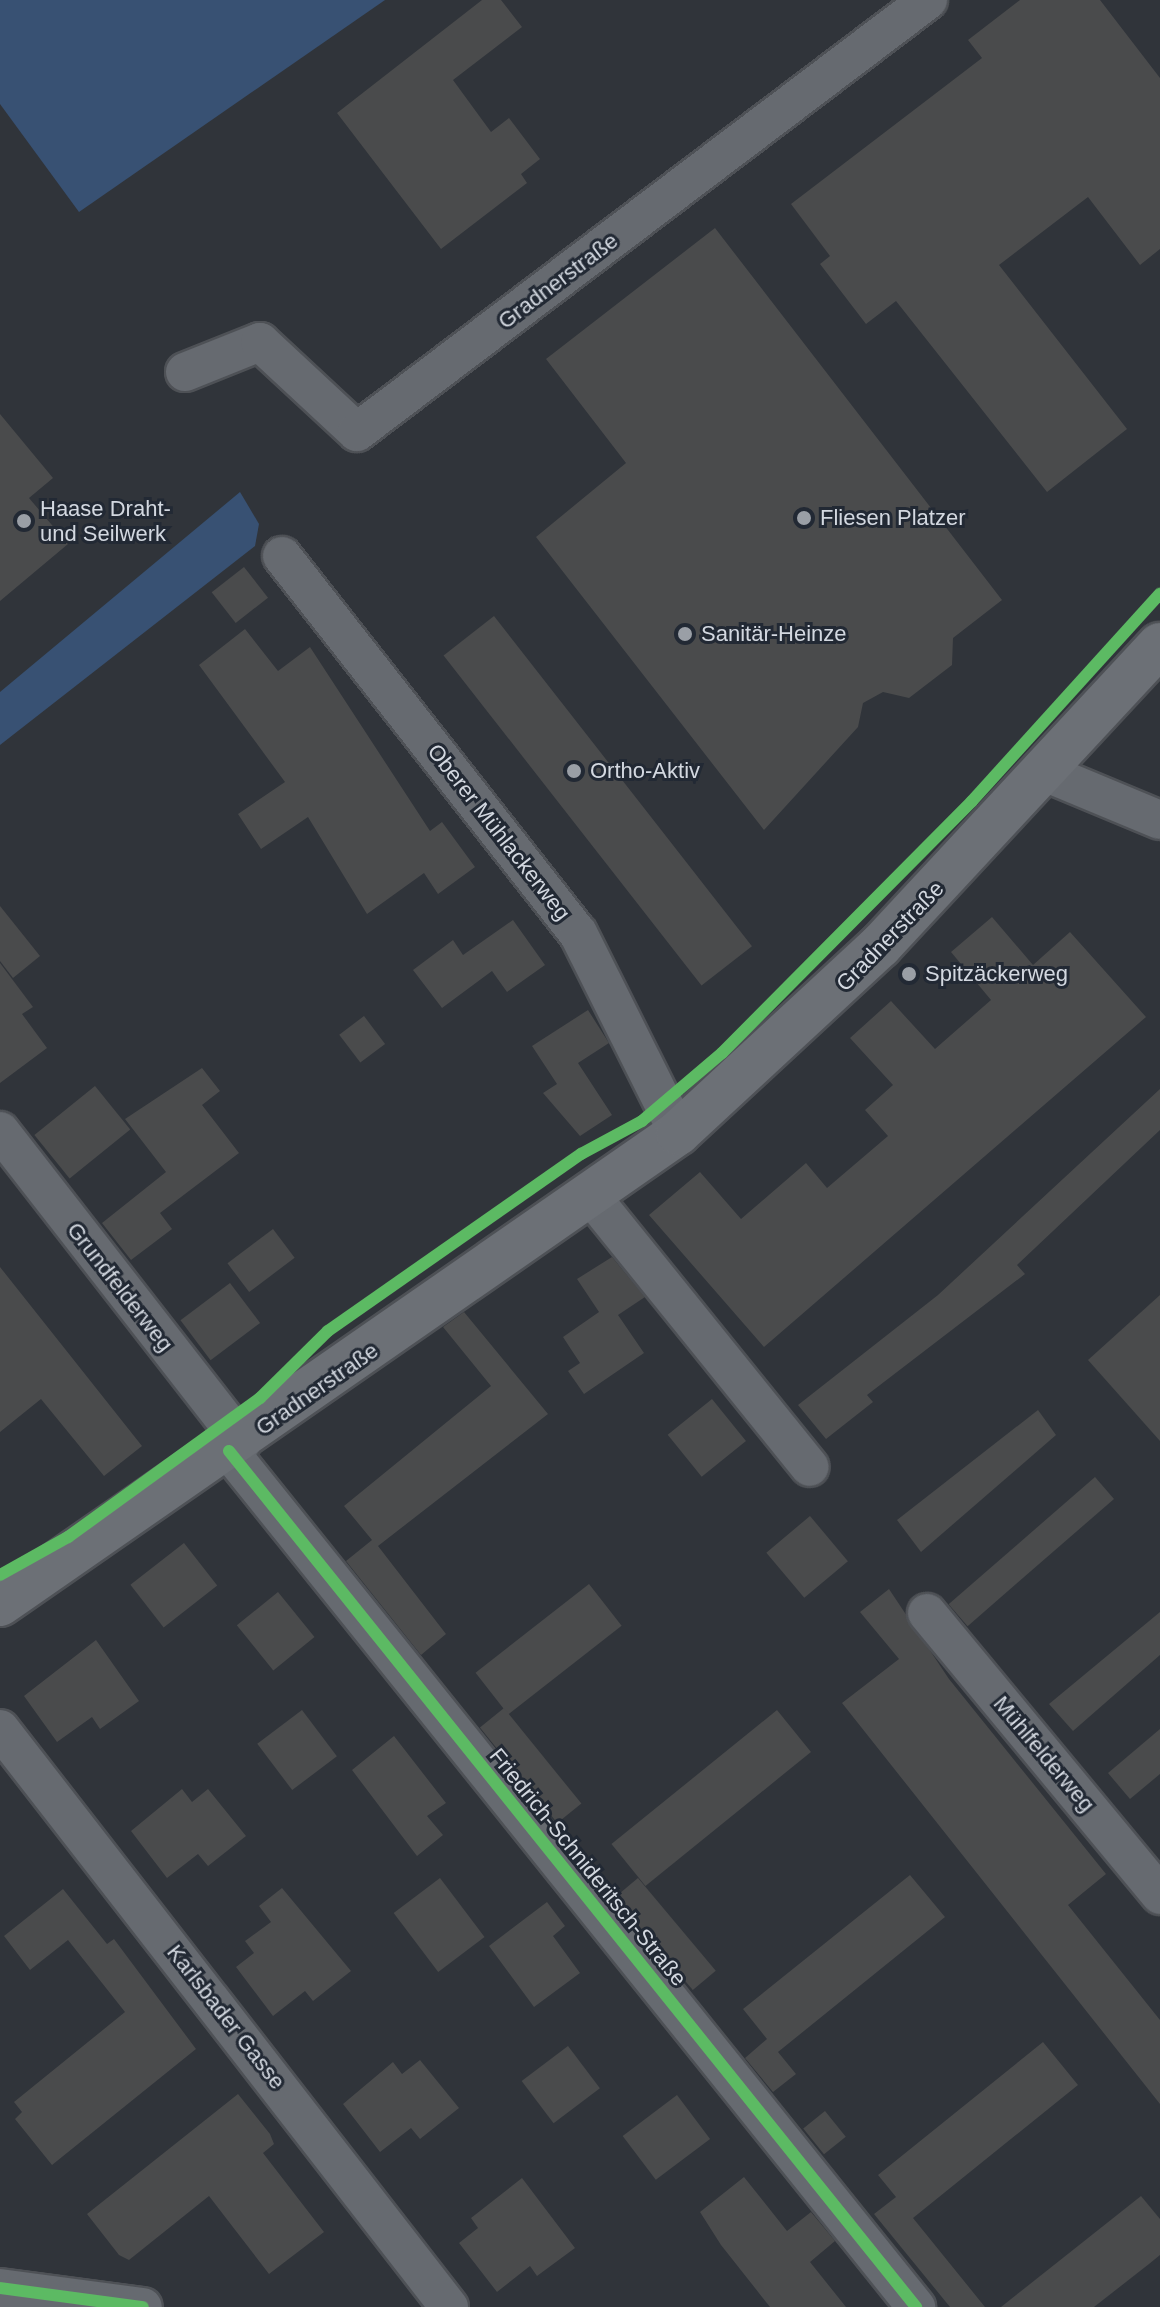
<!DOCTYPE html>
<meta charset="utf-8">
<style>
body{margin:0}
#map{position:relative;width:1160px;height:2307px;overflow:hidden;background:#30343a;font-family:Arial,sans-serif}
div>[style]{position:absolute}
.green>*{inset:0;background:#385173}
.building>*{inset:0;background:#4a4b4c;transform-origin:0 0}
.roads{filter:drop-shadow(2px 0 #4e5156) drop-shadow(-2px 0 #4e5156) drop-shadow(0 2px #4e5156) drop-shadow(0 -2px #4e5156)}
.street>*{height:38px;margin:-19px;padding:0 19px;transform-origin:19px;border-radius:19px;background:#666a70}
.secondary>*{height:44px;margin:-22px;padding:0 22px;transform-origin:22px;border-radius:22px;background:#6c7076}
.cycleway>*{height:12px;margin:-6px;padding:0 6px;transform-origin:6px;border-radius:6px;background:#5cba63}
.dots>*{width:22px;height:22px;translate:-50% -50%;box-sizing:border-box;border:4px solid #222934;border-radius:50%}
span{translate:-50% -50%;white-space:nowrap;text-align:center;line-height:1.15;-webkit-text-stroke:6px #222934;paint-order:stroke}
.street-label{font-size:22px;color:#d3d8e0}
.poi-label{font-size:22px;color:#d3d8e0}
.left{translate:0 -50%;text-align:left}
</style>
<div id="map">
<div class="green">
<i style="clip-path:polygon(0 0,385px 0,79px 212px,0 104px)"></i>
<i style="clip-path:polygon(240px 492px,259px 524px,255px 546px,0 745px,0 692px)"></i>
</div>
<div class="building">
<i style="clip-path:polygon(482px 0,501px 0,522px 27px,453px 80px,491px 132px,509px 118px,540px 159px,521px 174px,527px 183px,441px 249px,337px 113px)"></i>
<i style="clip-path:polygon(1020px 0,1100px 0,1160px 78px,1160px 249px,1140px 265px,1088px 197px,999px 265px,1127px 429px,1047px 492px,896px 301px,866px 324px,820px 264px,830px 256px,791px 204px,982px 58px,968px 40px)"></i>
<i style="clip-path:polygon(715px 228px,1002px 600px,953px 638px,952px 665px,909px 698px,883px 692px,863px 703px,858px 727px,764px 830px,536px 537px,626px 463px,546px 359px)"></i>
<i style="clip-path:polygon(0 414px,53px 478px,29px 498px,68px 544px,0 601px)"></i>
<i style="left:244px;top:567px;width:39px;height:41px;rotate:52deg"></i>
<i style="left:494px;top:616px;width:419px;height:64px;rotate:52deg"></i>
<i style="clip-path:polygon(245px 629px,278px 671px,310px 647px,430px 831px,442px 822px,475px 867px,438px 894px,424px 873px,367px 914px,308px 817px,261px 849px,238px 814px,285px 782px,199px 665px)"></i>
<i style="clip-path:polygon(0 906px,40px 956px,13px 978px,0 961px)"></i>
<i style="clip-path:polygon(992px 917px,1033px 965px,1070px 932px,1146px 1017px,764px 1347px,649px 1215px,700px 1172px,741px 1219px,806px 1163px,827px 1188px,888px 1136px,865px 1110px,893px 1085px,850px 1038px,891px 1001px,935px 1049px,991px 1000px,951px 952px)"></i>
<i style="clip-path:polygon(513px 920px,545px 965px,507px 992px,492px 971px,442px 1008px,413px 970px,453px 940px,463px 955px)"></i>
<i style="clip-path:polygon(0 963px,33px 1007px,22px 1014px,47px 1048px,0 1083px)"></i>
<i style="clip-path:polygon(588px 1010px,609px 1043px,578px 1063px,612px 1115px,580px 1136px,543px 1093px,557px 1084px,532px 1046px)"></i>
<i style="left:364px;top:1016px;width:35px;height:31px;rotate:53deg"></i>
<i style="clip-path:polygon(202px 1068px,220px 1091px,202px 1105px,239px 1153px,160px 1213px,172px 1229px,131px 1260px,102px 1223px,166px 1172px,125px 1119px)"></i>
<i style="left:95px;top:1086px;width:56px;height:78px;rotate:51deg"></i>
<i style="clip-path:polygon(1160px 1089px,1160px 1130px,1017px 1265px,1025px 1274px,867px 1395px,873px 1402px,826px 1439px,798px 1405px,938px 1295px)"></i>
<i style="left:273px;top:1229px;width:36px;height:57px;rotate:53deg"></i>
<i style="clip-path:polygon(612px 1257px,645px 1297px,618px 1315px,644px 1353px,584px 1394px,568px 1371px,580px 1363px,563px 1337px,599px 1312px,577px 1279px)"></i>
<i style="clip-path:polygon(0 1267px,142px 1446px,104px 1476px,41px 1399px,0 1432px)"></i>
<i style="left:230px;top:1283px;width:50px;height:62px;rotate:53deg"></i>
<i style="clip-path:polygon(1160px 1295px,1160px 1441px,1088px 1360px)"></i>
<i style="clip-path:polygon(464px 1312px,548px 1414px,378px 1546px,446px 1634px,421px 1655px,346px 1561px,372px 1540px,344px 1506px,491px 1386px,443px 1327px)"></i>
<i style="left:712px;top:1399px;width:54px;height:57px;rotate:51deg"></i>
<i style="clip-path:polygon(1038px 1410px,1056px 1435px,921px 1552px,897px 1520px)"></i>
<i style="left:1095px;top:1477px;width:29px;height:194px;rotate:49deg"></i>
<i style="left:810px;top:1516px;width:59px;height:57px;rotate:50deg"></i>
<i style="left:184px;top:1543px;width:54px;height:68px;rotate:52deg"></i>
<i style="left:589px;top:1584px;width:53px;height:144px;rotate:52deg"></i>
<i style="clip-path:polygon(889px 1589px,949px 1679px,1106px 1874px,1068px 1905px,1160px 2020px,1160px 2104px,842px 1703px,899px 1659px,860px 1612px)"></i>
<i style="left:278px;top:1592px;width:58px;height:53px;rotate:51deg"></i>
<i style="clip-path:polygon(1160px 1612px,1160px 1655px,1073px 1731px,1049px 1704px)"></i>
<i style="clip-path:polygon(96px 1640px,139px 1701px,100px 1729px,92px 1717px,57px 1742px,24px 1696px)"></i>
<i style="left:504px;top:1708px;width:123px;height:31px;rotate:51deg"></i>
<i style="left:302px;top:1710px;width:58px;height:56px;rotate:53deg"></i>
<i style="left:777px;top:1710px;width:54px;height:213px;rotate:51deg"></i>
<i style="clip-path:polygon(1160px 1729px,1160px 1774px,1130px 1799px,1108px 1773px)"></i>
<i style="clip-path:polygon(394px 1736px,446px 1803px,427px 1816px,443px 1835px,417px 1856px,352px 1770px)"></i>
<i style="clip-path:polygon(182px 1789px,192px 1802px,208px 1789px,246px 1836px,208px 1866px,198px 1854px,167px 1878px,131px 1831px)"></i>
<i style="clip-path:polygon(910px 1875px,945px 1917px,778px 2052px,796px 2074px,773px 2092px,745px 2058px,767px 2039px,743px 2009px)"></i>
<i style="left:440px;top:1878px;width:74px;height:58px;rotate:53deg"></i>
<i style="left:638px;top:1878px;width:121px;height:30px;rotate:50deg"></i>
<i style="clip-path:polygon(282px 1888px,351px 1971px,313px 2001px,305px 1991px,273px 2016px,236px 1967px,254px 1953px,245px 1941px,271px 1922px,259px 1906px)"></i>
<i style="clip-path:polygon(63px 1889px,107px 1944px,114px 1939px,196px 2049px,52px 2165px,15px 2119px,22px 2112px,14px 2102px,125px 2012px,68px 1940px,30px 1970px,4px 1936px)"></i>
<i style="clip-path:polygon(547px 1902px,565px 1926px,553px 1936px,580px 1973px,534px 2007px,489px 1946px)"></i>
<i style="clip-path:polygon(1043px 2042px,1078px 2085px,913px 2218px,985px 2307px,950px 2307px,874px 2214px,896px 2197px,878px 2175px)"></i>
<i style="left:568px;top:2046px;width:53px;height:58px;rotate:53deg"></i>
<i style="clip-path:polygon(420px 2060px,459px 2108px,420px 2139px,411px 2128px,380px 2152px,343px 2104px,393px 2062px,402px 2074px)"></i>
<i style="clip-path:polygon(238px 2094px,270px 2134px,274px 2144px,263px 2153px,324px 2232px,269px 2274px,209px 2196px,129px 2260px,119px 2255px,87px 2214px)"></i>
<i style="left:677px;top:2095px;width:55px;height:68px;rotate:53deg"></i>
<i style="left:825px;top:2111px;width:33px;height:28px;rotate:51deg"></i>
<i style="clip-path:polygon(744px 2177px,787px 2231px,811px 2212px,835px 2241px,810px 2262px,846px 2307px,770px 2307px,721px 2245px,700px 2212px)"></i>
<i style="clip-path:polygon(522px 2178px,575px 2248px,537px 2276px,530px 2266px,497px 2292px,459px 2243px,478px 2228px,471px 2218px)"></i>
<i style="clip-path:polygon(1141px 2196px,1160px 2219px,1160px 2255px,1149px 2264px,1094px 2307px,1001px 2307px)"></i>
</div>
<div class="roads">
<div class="street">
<i style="left:185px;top:372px;width:81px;rotate:-21.8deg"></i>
<i style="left:260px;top:342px;width:132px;rotate:42.9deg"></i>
<i style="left:357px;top:432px;width:716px;rotate:-37.11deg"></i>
<i style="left:282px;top:556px;width:479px;rotate:51.9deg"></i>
<i style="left:578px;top:933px;width:224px;rotate:63.4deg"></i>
<i style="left:1047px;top:773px;width:122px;rotate:22.6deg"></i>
<i style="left:0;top:1131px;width:394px;rotate:52.1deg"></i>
<i style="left:591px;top:1196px;width:348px;rotate:51.1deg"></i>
<i style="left:229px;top:1451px;width:1098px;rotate:51.25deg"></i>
<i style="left:927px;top:1613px;width:366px;rotate:50.4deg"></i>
<i style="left:0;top:1729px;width:732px;rotate:52.16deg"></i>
<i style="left:0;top:2288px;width:144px;rotate:7.6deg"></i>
</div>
<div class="secondary">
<i style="left:0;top:1604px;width:826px;rotate:-34.79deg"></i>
<i style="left:678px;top:1133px;width:275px;rotate:-42.8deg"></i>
<i style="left:880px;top:946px;width:411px;rotate:-47.1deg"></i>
</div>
</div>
<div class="cycleway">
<i style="left:229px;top:1451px;width:1098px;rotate:51.25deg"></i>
<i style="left:0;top:1575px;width:78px;rotate:-29.2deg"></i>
<i style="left:68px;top:1537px;width:237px;rotate:-35.9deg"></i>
<i style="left:260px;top:1398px;width:95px;rotate:-44.6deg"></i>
<i style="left:328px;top:1331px;width:309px;rotate:-35deg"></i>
<i style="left:581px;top:1154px;width:69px;rotate:-28.4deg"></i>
<i style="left:642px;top:1121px;width:105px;rotate:-40.4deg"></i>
<i style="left:722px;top:1053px;width:355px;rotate:-45.2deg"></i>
<i style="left:972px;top:801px;width:280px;rotate:-47.8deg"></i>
<i style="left:0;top:2288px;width:144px;rotate:7.6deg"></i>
</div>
<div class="dots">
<i style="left:804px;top:518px;background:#9a9fa6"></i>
<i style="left:24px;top:521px;background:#9a9fa6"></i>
<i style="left:685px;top:634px;background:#9a9fa6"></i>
<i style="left:574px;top:771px;background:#9a9fa6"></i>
<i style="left:909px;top:974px;background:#9a9fa6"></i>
</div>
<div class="street-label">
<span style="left:558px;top:281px;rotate:-37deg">Gradnerstraße</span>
<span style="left:499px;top:832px;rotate:52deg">Oberer Mühlackerweg</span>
<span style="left:890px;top:936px;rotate:-46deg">Gradnerstraße</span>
<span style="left:120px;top:1287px;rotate:52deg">Grundfelderweg</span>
<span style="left:317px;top:1389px;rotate:-35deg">Gradnerstraße</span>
<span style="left:1044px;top:1754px;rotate:50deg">Mühlfelderweg</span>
<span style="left:588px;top:1867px;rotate:51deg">Friedrich-Schnideritsch-Straße</span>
<span style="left:226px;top:2017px;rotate:52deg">Karlsbader Gasse</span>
</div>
<div class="poi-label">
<span class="left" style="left:40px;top:521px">Haase Draht-<br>und Seilwerk</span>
<span class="left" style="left:820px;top:518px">Fliesen Platzer</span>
<span class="left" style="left:701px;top:634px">Sanitär-Heinze</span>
<span class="left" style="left:590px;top:771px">Ortho-Aktiv</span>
<span class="left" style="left:925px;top:974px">Spitzäckerweg</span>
</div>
</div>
